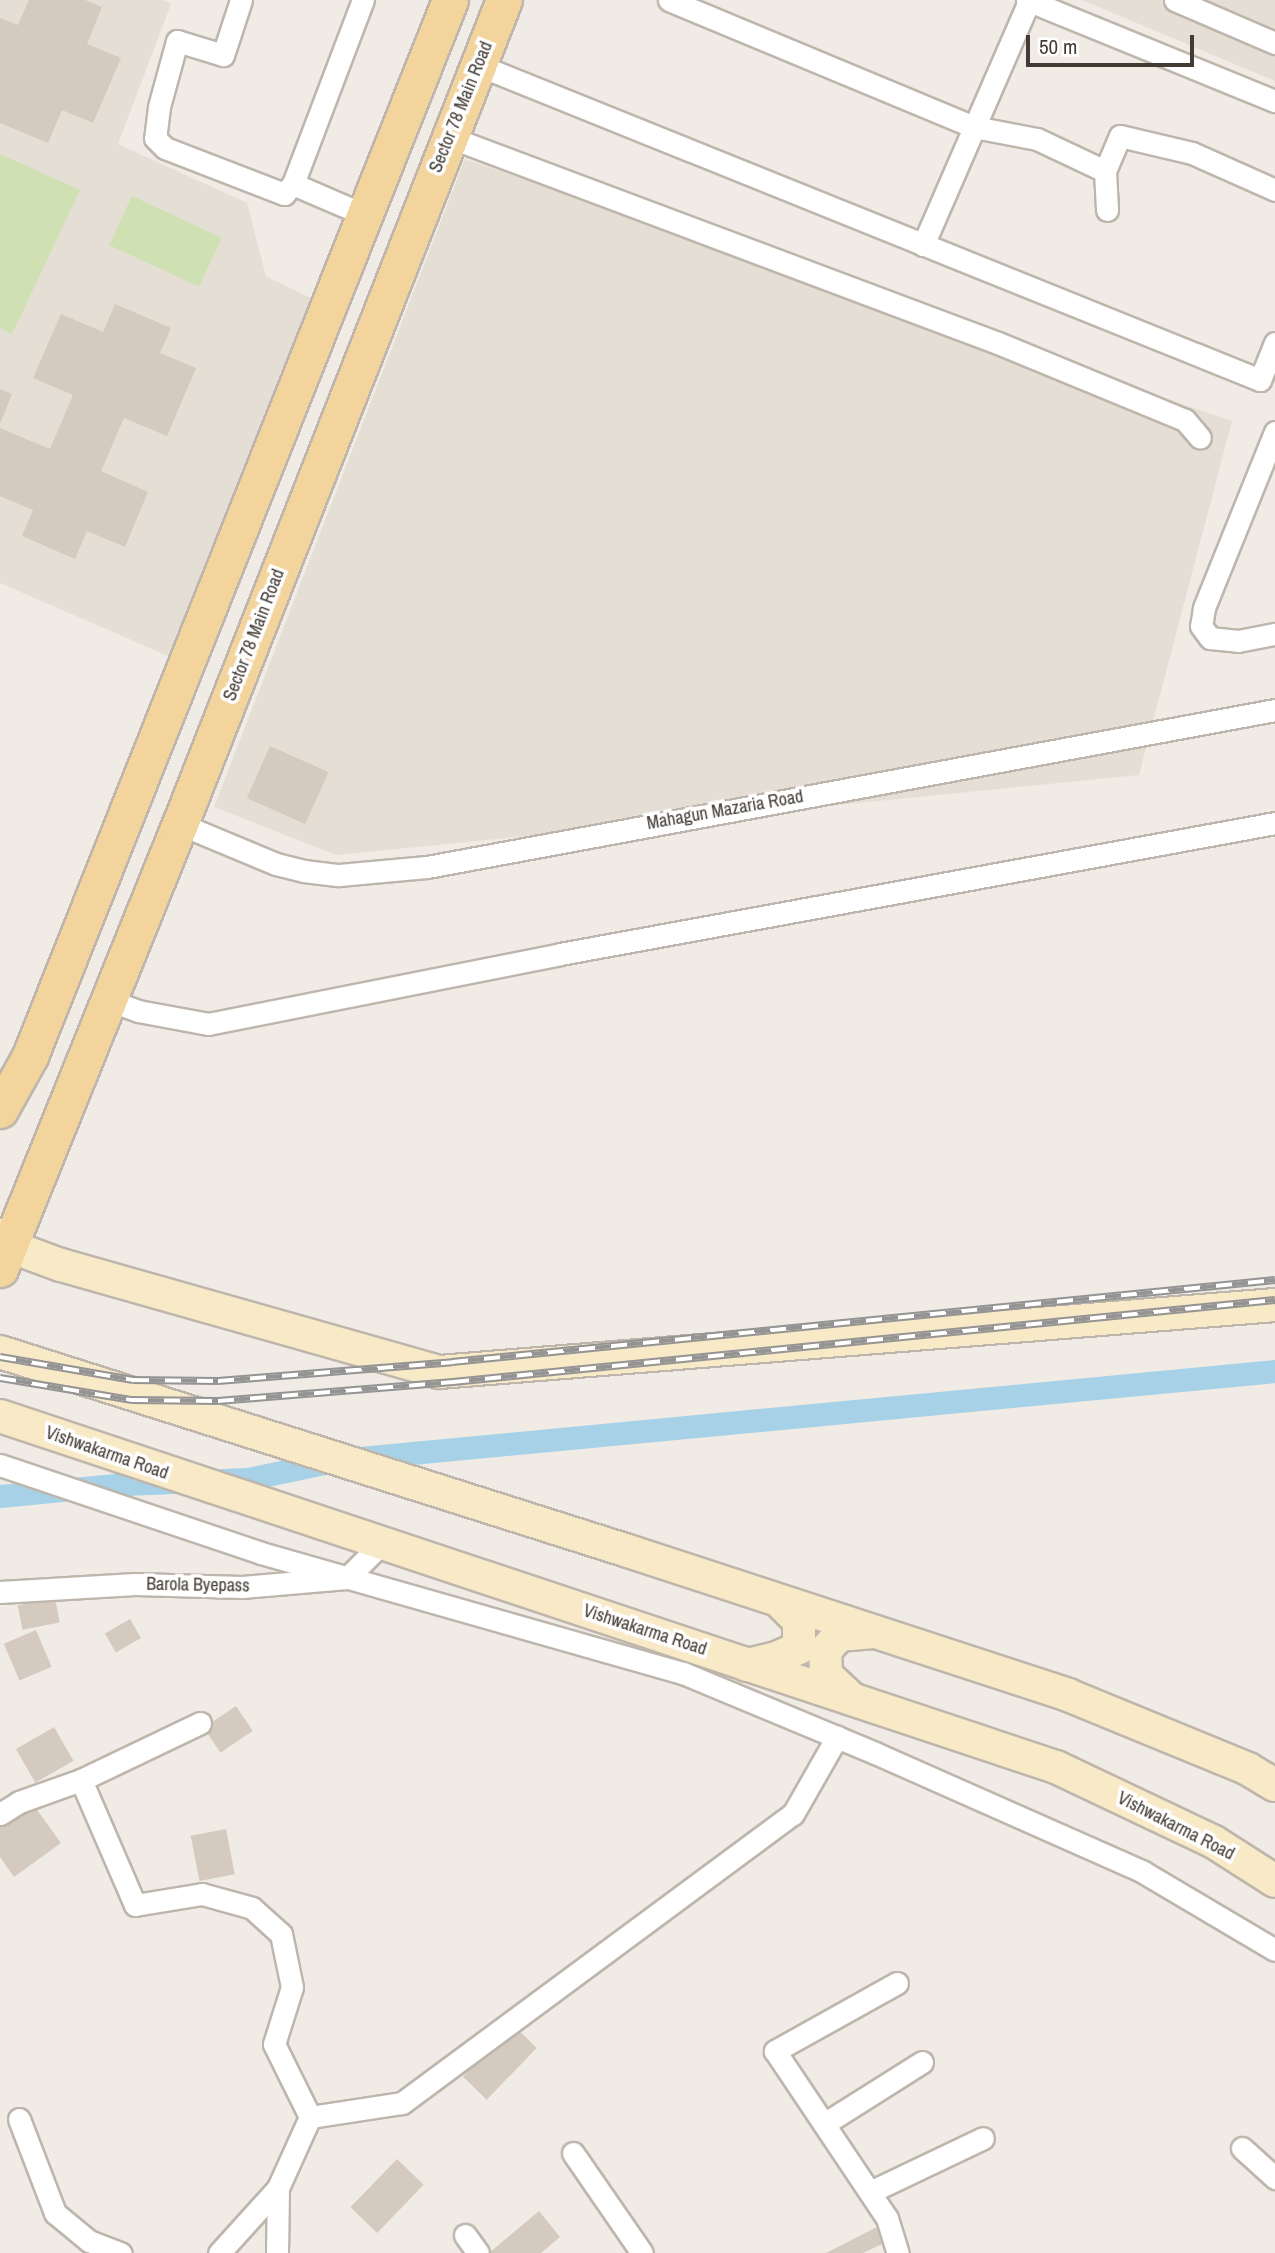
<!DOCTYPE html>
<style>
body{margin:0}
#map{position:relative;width:1275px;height:2253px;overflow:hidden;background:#f0ece5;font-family:"Archivo Narrow",sans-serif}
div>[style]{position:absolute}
.residential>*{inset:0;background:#e4ded4}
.green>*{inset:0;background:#cfe1b2;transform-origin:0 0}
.canal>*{height:23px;margin:-11.5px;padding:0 11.5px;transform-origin:11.5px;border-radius:11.5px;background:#a7d1e7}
.building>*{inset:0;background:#d4cabf;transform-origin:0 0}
.roads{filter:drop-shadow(2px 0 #beb6ac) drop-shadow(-2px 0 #beb6ac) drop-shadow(0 2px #beb6ac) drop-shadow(0 -2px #beb6ac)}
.street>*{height:21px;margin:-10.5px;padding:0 10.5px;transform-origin:10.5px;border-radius:10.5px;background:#fff}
.secondary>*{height:32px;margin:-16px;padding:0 16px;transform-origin:16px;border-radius:16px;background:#f8e9c7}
.primary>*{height:35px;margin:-17.5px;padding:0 17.5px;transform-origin:17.5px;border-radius:17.5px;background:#f3d49c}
.rail>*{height:8px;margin-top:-4px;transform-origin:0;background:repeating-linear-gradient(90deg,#fff 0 16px,#949494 0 32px);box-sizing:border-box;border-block:2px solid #949494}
span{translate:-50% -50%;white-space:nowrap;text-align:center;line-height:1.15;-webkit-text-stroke:7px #fff;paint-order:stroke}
.street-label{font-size:18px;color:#423c35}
.scale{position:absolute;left:1026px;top:35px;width:168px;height:32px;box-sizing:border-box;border:4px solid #423c35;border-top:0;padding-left:9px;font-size:21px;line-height:24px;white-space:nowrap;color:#423c35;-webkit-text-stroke:5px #fff;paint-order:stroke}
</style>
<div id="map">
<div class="residential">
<i style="clip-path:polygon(0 0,163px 0,171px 4px,118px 144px,247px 203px,266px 276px,321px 303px,175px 659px,0 583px)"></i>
<i style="clip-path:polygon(1082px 0,1275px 0,1275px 81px)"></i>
<i style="clip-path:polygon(465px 159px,1232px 421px,1139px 775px,336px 855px,214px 807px)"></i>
</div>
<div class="green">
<i style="clip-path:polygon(0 154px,80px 190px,12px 334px,0 328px)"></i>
<i style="left:132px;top:196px;width:99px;height:54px;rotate:25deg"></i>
</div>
<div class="canal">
<i style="left:0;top:1496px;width:126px;rotate:-5.5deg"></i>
<i style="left:125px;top:1484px;width:123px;rotate:-2.3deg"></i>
<i style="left:248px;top:1479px;width:93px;rotate:-11.8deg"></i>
<i style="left:339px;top:1460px;width:940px;rotate:-5.43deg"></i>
</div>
<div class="building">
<i style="clip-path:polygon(29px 0,85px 0,102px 7px,87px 44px,121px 58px,93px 123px,62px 110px,48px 143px,0 123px,0 18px,18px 25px)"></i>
<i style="clip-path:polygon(115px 304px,171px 328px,160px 353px,196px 368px,167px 436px,124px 418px,101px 471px,148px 492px,125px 547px,87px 531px,75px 559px,22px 536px,33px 510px,0 496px,0 428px,50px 449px,73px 395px,33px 378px,61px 314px,103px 332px)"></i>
<i style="clip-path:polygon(0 389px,12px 394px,0 424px)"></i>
<i style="left:270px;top:746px;width:64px;height:57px;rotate:24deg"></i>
<i style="left:55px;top:1598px;width:25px;height:38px;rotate:79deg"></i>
<i style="left:130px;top:1619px;width:22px;height:29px;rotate:60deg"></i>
<i style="left:36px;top:1630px;width:40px;height:35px;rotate:67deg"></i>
<i style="left:236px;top:1706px;width:30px;height:39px;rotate:56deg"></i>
<i style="left:54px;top:1727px;width:39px;height:44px;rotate:60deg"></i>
<i style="clip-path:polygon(32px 1803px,61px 1843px,14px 1877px,0 1857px,0 1825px)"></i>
<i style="left:226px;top:1829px;width:46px;height:36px;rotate:79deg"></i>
<i style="left:513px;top:2025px;width:33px;height:72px;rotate:44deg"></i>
<i style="left:397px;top:2159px;width:37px;height:67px;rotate:44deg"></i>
<i style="clip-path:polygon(539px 2211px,560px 2237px,541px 2253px,489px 2253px)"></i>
<i style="clip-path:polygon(883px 2224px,891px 2240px,863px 2253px,826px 2253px)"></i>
</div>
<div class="roads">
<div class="street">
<i style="left:241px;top:0;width:58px;rotate:108.1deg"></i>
<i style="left:223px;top:55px;width:48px;rotate:-163.1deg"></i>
<i style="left:177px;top:41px;width:68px;rotate:105.3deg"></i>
<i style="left:159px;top:107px;width:31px;rotate:97deg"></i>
<i style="left:155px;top:138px;width:14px;rotate:45deg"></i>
<i style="left:165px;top:148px;width:128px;rotate:21.1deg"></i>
<i style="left:284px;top:194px;width:13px;rotate:-48deg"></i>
<i style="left:293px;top:184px;width:197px;rotate:-69.2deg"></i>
<i style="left:669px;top:0;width:330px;rotate:22.6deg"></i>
<i style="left:974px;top:127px;width:64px;rotate:10.8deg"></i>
<i style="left:1037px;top:139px;width:75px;rotate:25.2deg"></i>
<i style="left:1105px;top:171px;width:38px;rotate:-67deg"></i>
<i style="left:1120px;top:136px;width:74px;rotate:13.3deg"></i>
<i style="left:1192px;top:153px;width:91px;rotate:24deg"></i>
<i style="left:1027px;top:0;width:268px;rotate:22.2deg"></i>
<i style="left:1175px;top:0;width:109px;rotate:23.3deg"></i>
<i style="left:478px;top:65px;width:843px;rotate:21.94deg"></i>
<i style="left:1260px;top:380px;width:40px;rotate:-68deg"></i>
<i style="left:449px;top:137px;width:586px;rotate:20.57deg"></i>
<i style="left:998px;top:343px;width:202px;rotate:22.4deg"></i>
<i style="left:1185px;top:420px;width:23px;rotate:50deg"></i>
<i style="left:1105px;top:171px;width:39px;rotate:87deg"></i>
<i style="left:293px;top:184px;width:78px;rotate:23.3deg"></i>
<i style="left:923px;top:245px;width:266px;rotate:-66.5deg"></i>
<i style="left:1275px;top:432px;width:190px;rotate:112deg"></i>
<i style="left:1204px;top:608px;width:18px;rotate:99deg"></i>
<i style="left:1201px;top:626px;width:15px;rotate:53deg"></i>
<i style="left:1210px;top:638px;width:28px;rotate:6deg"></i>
<i style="left:1238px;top:641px;width:38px;rotate:-11deg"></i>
<i style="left:180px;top:824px;width:104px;rotate:22.6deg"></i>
<i style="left:276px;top:864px;width:29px;rotate:14deg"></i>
<i style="left:304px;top:871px;width:35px;rotate:7deg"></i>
<i style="left:339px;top:875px;width:88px;rotate:-5.2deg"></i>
<i style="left:427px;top:867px;width:862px;rotate:-10.49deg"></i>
<i style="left:108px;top:1000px;width:32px;rotate:20deg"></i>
<i style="left:138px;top:1011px;width:71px;rotate:10.5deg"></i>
<i style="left:208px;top:1024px;width:359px;rotate:-11.2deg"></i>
<i style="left:560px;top:954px;width:727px;rotate:-10.38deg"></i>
<i style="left:0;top:1465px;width:275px;rotate:18.6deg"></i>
<i style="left:261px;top:1553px;width:439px;rotate:15.9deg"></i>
<i style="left:683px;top:1673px;width:208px;rotate:22.6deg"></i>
<i style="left:875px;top:1753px;width:293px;rotate:23.9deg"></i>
<i style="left:1143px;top:1872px;width:153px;rotate:30.6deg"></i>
<i style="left:0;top:1592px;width:135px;rotate:-3.4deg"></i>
<i style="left:135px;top:1584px;width:107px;rotate:1.6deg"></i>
<i style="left:242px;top:1587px;width:105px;rotate:-4.9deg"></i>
<i style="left:347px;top:1578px;width:48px;rotate:-45deg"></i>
<i style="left:81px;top:1780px;width:136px;rotate:66.6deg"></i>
<i style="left:135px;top:1905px;width:68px;rotate:-9.3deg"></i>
<i style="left:202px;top:1894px;width:52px;rotate:15.6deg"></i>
<i style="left:252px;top:1908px;width:39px;rotate:42deg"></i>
<i style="left:281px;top:1934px;width:54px;rotate:78.3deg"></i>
<i style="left:292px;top:1987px;width:60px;rotate:107.5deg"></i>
<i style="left:274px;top:2044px;width:81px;rotate:63.7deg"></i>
<i style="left:310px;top:2117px;width:78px;rotate:114.3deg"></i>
<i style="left:278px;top:2188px;width:88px;rotate:132.2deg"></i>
<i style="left:0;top:1814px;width:22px;rotate:-32deg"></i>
<i style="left:19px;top:1802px;width:66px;rotate:-19.5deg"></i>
<i style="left:81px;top:1780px;width:132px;rotate:-25.6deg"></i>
<i style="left:897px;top:1983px;width:140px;rotate:150.9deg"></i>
<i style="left:775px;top:2051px;width:201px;rotate:56.2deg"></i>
<i style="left:887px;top:2218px;width:37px;rotate:73deg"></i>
<i style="left:310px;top:2117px;width:93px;rotate:-8.7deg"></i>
<i style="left:402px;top:2103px;width:486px;rotate:-36.5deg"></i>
<i style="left:793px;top:1814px;width:89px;rotate:-60.3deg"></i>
<i style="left:19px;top:2119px;width:101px;rotate:69deg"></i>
<i style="left:55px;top:2213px;width:44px;rotate:39.5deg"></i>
<i style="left:89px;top:2241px;width:34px;rotate:21deg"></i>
<i style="left:824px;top:2124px;width:116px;rotate:-32.3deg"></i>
<i style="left:1242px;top:2148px;width:45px;rotate:42.3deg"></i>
<i style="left:573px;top:2153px;width:121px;rotate:55.4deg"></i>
<i style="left:870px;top:2192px;width:125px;rotate:-25.5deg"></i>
<i style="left:465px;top:2235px;width:22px;rotate:54deg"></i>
<i style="left:277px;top:2253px;width:65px;rotate:-89.1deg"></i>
</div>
<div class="secondary">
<i style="left:0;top:1235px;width:14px;rotate:51deg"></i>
<i style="left:9px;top:1246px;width:55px;rotate:20.1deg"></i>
<i style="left:61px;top:1265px;width:393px;rotate:15.8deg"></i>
<i style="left:439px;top:1372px;width:839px;rotate:-4.58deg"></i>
<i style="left:0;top:1352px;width:659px;rotate:17.58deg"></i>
<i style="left:628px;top:1551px;width:463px;rotate:18.1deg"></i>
<i style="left:1068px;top:1695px;width:195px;rotate:22.3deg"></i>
<i style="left:1248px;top:1769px;width:31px;rotate:31deg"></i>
<i style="left:0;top:1416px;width:1113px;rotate:18.39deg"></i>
<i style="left:1056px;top:1767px;width:175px;rotate:25.4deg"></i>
<i style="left:1214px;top:1842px;width:72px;rotate:32.6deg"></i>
<i style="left:747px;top:1665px;width:28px;rotate:-13deg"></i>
<i style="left:774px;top:1659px;width:27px;rotate:-24deg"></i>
<i style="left:799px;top:1648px;width:27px;rotate:-90deg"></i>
<i style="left:799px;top:1621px;width:27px;rotate:-135deg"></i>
<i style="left:852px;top:1699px;width:35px;rotate:-137deg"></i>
<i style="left:826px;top:1675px;width:24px;rotate:-92deg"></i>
<i style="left:825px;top:1651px;width:21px;rotate:-49deg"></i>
<i style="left:839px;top:1635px;width:32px;rotate:-5deg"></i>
</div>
<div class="primary">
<i style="left:0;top:1110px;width:62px;rotate:-60.9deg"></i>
<i style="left:30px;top:1056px;width:1136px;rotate:-68.31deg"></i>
<i style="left:0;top:1269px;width:480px;rotate:-68deg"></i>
<i style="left:180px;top:824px;width:885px;rotate:-68.54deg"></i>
</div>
</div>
<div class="rail">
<i style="left:0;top:1357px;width:135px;rotate:9.8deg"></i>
<i style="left:133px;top:1380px;width:85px;rotate:0.7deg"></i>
<i style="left:218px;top:1381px;width:235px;rotate:-4.6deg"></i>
<i style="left:452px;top:1362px;width:827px;rotate:-5.69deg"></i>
<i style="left:0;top:1378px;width:134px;rotate:9.5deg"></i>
<i style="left:132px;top:1400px;width:86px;rotate:0.7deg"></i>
<i style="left:218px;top:1401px;width:236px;rotate:-4.6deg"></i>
<i style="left:453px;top:1382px;width:826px;rotate:-5.7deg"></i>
</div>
<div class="street-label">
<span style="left:461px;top:107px;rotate:-68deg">Sector 78 Main Road</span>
<span style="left:254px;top:635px;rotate:-69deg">Sector 78 Main Road</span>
<span style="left:725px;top:810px;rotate:-10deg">Mahagun Mazaria Road</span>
<span style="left:107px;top:1453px;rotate:19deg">Vishwakarma Road</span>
<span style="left:198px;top:1585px;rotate:1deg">Barola Byepass</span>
<span style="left:645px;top:1630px;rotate:18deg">Vishwakarma Road</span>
<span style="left:1176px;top:1826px;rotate:27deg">Vishwakarma Road</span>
</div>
<div class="scale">50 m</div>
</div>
